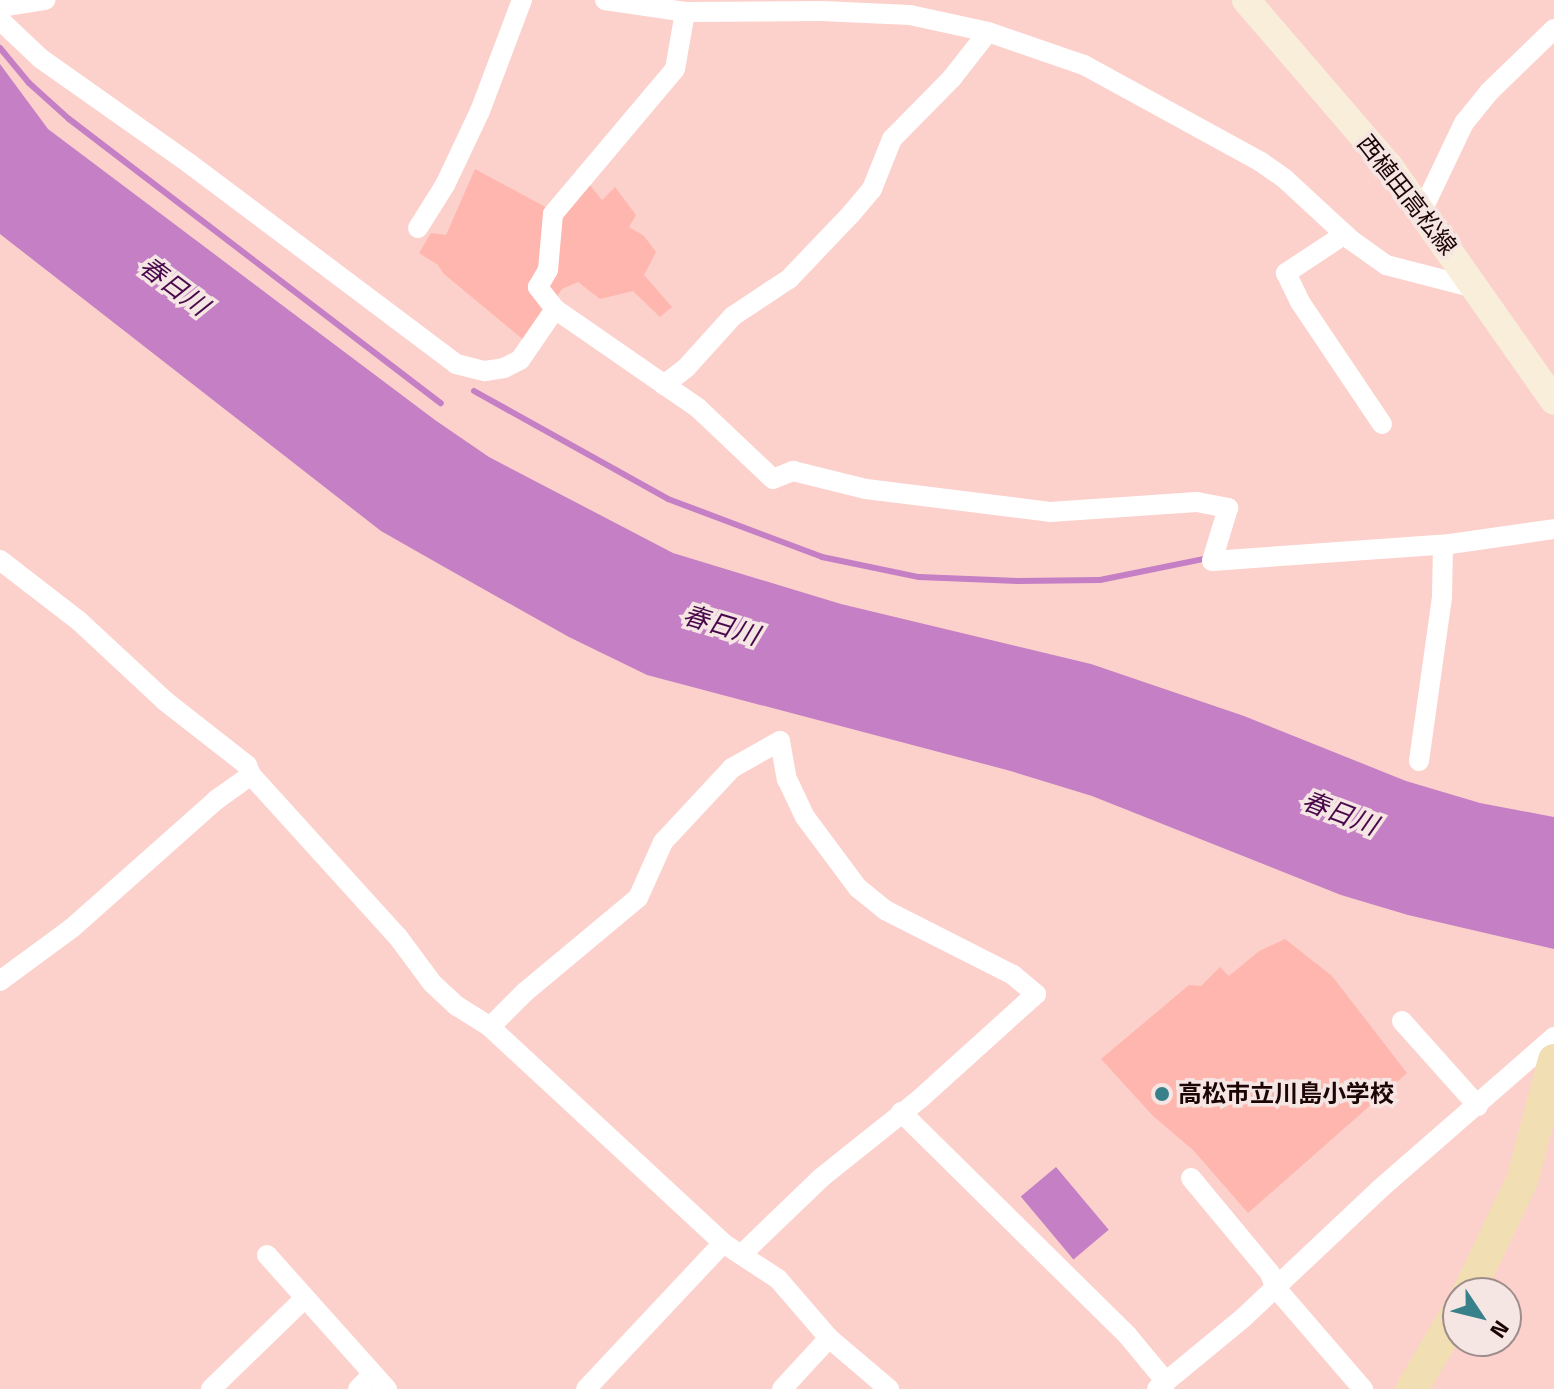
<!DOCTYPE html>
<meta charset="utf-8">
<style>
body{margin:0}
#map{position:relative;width:1554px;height:1389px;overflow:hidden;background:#fcd1cc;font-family:"Titillium Web","Noto Sans JP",sans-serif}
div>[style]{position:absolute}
.green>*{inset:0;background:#feb6ae}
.water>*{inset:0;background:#c47fc5;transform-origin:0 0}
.stream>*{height:6px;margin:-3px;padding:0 3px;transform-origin:3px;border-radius:3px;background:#c47fc5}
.minor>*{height:20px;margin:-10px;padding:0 10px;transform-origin:10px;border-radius:10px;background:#fff}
.secondary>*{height:28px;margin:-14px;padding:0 14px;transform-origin:14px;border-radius:14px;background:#f8eed9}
.primary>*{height:32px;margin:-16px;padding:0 16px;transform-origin:16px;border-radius:16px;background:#f1deb3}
.dots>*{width:22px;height:22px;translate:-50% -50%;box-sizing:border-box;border:4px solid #f5e6e4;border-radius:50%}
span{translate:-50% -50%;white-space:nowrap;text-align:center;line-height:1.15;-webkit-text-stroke:7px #f5e6e4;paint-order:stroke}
.street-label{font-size:24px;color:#1c0605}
.poi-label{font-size:24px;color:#1c0605;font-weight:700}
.left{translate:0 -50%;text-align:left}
.water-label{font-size:26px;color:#49084c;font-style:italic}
.north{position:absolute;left:1442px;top:1277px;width:80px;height:80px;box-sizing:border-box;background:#f5e6e4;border:2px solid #9e8c8b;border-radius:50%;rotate:125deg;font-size:22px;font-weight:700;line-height:32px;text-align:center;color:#1c0605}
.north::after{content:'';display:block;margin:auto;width:28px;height:36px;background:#39818a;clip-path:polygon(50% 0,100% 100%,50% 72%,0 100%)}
</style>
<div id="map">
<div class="green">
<i style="clip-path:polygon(475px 169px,562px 216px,588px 183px,602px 200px,615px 187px,636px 215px,629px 227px,644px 236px,656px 252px,644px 275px,672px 307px,660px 317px,633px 291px,600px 299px,578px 282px,562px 289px,526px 342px,444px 274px,438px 265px,419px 253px,431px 233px,446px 235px)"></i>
<i style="clip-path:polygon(1285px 939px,1332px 976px,1407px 1073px,1248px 1213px,1193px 1150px,1153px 1116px,1101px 1059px,1189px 985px,1201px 986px,1220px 967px,1229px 976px,1259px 951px)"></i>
</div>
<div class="water">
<i style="clip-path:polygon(0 64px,48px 129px,435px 420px,489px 457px,673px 553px,841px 604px,1091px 664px,1244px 716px,1406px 781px,1480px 803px,1554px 817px,1554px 949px,1408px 915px,1341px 895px,1092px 796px,1007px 770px,647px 675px,569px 637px,446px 568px,381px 531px,0 234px)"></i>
<i style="left:1056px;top:1167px;width:82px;height:46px;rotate:50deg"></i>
</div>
<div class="stream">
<i style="left:0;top:48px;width:45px;rotate:50.4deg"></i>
<i style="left:29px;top:83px;width:54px;rotate:42deg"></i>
<i style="left:69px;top:119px;width:468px;rotate:37.4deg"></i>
<i style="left:474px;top:391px;width:222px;rotate:29.1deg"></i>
<i style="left:668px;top:499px;width:165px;rotate:20.6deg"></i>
<i style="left:822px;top:557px;width:99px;rotate:11.7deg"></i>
<i style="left:919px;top:577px;width:99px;rotate:2.3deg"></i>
<i style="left:1018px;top:581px;width:82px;rotate:-0.7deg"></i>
<i style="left:1100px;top:580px;width:105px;rotate:-11.5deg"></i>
</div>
<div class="minor">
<i style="left:605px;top:0;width:81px;rotate:8.5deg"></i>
<i style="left:685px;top:12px;width:137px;rotate:-0.4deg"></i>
<i style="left:822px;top:11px;width:88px;rotate:2.6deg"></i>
<i style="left:910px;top:15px;width:80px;rotate:12.3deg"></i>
<i style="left:988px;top:32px;width:102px;rotate:19deg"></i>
<i style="left:1084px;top:65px;width:202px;rotate:28.7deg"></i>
<i style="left:1261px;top:162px;width:29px;rotate:35deg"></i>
<i style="left:1285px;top:179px;width:90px;rotate:42.7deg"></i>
<i style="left:1351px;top:240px;width:43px;rotate:35.5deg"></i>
<i style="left:1386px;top:265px;width:92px;rotate:14.5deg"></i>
<i style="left:0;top:7px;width:46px;rotate:-8.8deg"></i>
<i style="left:0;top:20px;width:55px;rotate:43.5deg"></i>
<i style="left:40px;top:58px;width:184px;rotate:35.2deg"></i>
<i style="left:190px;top:164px;width:333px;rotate:36.9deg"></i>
<i style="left:456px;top:364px;width:30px;rotate:14deg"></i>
<i style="left:485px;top:371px;width:19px;rotate:-9deg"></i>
<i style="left:504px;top:368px;width:18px;rotate:-27deg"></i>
<i style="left:520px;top:360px;width:62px;rotate:-55.5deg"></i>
<i style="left:555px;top:309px;width:174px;rotate:34.7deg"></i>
<i style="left:698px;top:408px;width:103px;rotate:43.4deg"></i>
<i style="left:773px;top:479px;width:22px;rotate:-22deg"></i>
<i style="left:793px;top:471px;width:75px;rotate:13.9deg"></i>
<i style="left:866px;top:489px;width:185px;rotate:7.1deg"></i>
<i style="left:1050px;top:512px;width:147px;rotate:-3.9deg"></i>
<i style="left:1197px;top:502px;width:32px;rotate:11deg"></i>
<i style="left:1228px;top:508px;width:55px;rotate:106.8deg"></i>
<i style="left:1212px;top:561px;width:239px;rotate:-4.1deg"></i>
<i style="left:1450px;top:544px;width:105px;rotate:-8.2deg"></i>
<i style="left:1422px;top:211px;width:98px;rotate:-64.5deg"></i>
<i style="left:1464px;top:123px;width:38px;rotate:-51deg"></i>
<i style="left:1488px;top:93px;width:92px;rotate:-44.1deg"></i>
<i style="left:418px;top:228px;width:51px;rotate:-57.9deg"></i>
<i style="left:445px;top:185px;width:82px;rotate:-64.7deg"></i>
<i style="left:480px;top:111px;width:119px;rotate:-69.3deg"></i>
<i style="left:1345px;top:234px;width:71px;rotate:146.5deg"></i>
<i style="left:1286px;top:273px;width:32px;rotate:64deg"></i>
<i style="left:1300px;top:302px;width:147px;rotate:56.1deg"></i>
<i style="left:555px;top:309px;width:28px;rotate:-128deg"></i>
<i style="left:538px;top:287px;width:20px;rotate:-60deg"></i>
<i style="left:548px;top:270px;width:56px;rotate:-84.9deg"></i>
<i style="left:553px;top:214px;width:189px;rotate:-49.9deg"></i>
<i style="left:675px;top:69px;width:58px;rotate:-80deg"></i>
<i style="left:664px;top:385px;width:28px;rotate:-38deg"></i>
<i style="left:686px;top:368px;width:70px;rotate:-47.9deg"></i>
<i style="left:733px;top:316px;width:67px;rotate:-33.5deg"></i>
<i style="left:789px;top:279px;width:90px;rotate:-46.4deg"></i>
<i style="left:851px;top:214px;width:33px;rotate:-50deg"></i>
<i style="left:872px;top:189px;width:54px;rotate:-68.2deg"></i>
<i style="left:892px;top:139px;width:86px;rotate:-45.5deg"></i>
<i style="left:952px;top:78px;width:58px;rotate:-52deg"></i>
<i style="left:0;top:560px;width:100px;rotate:37.7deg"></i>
<i style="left:79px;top:621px;width:117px;rotate:42.9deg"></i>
<i style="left:165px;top:701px;width:104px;rotate:38deg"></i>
<i style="left:247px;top:765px;width:11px;rotate:68deg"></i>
<i style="left:251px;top:775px;width:219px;rotate:47.8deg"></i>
<i style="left:398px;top:937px;width:57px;rotate:53.5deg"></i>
<i style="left:432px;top:983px;width:34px;rotate:43deg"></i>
<i style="left:457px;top:1006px;width:39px;rotate:32deg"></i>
<i style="left:490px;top:1027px;width:318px;rotate:42.8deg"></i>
<i style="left:723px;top:1243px;width:66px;rotate:33.2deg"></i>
<i style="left:778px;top:1279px;width:78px;rotate:49.2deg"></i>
<i style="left:829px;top:1338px;width:79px;rotate:40.4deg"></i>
<i style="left:1419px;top:761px;width:166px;rotate:-82deg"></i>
<i style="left:1442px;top:597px;width:52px;rotate:-88.9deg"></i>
<i style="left:0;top:981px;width:89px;rotate:-36.4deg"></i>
<i style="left:72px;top:928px;width:193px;rotate:-41.6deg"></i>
<i style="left:216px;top:800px;width:43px;rotate:-35.5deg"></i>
<i style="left:1402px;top:1021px;width:114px;rotate:48.2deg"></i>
<i style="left:490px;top:1027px;width:49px;rotate:-45deg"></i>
<i style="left:525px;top:992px;width:147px;rotate:-39.8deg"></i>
<i style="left:638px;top:898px;width:61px;rotate:-65.9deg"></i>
<i style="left:663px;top:842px;width:101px;rotate:-47deg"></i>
<i style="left:732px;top:768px;width:55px;rotate:-29.4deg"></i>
<i style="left:780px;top:741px;width:39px;rotate:80deg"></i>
<i style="left:787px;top:779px;width:42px;rotate:64.7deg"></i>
<i style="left:805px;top:817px;width:89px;rotate:53.3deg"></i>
<i style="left:858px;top:888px;width:35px;rotate:39deg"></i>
<i style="left:885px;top:910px;width:144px;rotate:26.9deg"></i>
<i style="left:1013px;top:975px;width:30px;rotate:40deg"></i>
<i style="left:1036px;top:994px;width:155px;rotate:137.9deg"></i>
<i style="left:921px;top:1098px;width:127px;rotate:141.4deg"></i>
<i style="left:822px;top:1177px;width:112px;rotate:136.1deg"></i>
<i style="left:901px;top:1112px;width:319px;rotate:44.6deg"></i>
<i style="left:1128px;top:1336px;width:60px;rotate:50.4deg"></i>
<i style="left:1191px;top:1178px;width:124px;rotate:50.3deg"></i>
<i style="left:1270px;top:1273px;width:15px;rotate:70deg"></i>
<i style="left:1275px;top:1287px;width:135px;rotate:49.2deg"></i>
<i style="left:267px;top:1255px;width:180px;rotate:48.2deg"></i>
<i style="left:211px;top:1389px;width:131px;rotate:-44.1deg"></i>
<i style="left:358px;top:1389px;width:21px;rotate:-45deg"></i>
<i style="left:586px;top:1389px;width:200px;rotate:-46.8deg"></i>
<i style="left:782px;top:1389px;width:69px;rotate:-47.3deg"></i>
<i style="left:1157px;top:1389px;width:110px;rotate:-39.5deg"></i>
<i style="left:1242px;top:1319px;width:191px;rotate:-43.3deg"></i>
<i style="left:1381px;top:1188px;width:230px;rotate:-41.1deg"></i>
</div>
<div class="secondary">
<i style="left:1246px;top:0;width:219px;rotate:49.3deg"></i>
<i style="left:1389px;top:166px;width:287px;rotate:54.9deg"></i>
</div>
<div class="primary">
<i style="left:1468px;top:1293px;width:124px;rotate:-64.3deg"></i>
<i style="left:1522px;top:1181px;width:125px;rotate:-75.2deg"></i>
<i style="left:1412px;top:1389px;width:91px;rotate:-59.5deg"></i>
</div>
<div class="dots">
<i style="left:1162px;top:1094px;background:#39818a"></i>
</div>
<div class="street-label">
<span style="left:1407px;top:195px;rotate:52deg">西植田高松線</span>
</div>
<div class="poi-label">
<span class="left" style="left:1178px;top:1094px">高松市立川島小学校</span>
</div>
<div class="water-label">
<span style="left:174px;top:286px;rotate:37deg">春日川</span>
<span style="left:721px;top:625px;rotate:17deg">春日川</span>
<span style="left:1340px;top:813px;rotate:21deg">春日川</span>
</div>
<div class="north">N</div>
</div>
